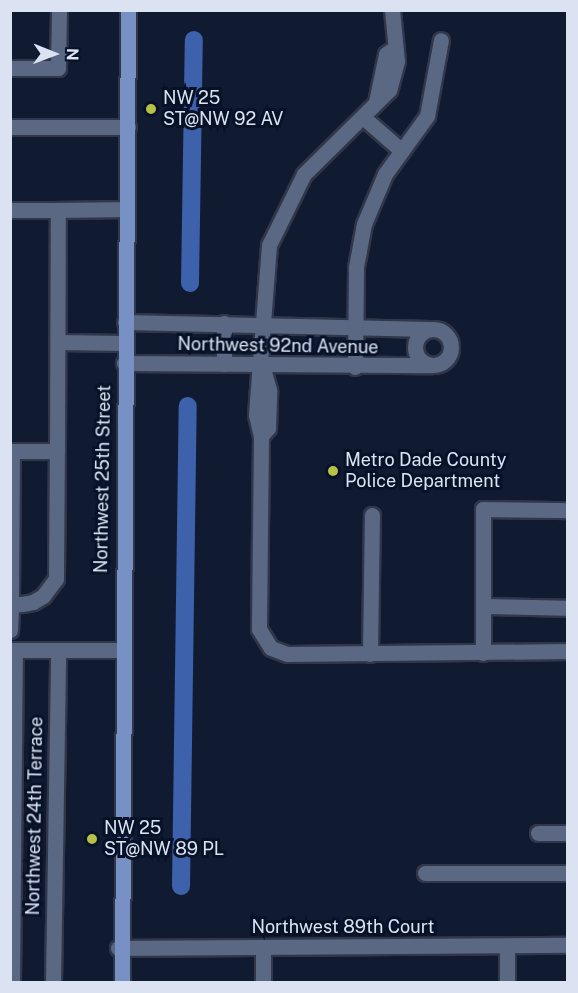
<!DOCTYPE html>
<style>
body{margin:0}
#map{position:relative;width:578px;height:993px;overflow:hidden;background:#101b32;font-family:"Public Sans",sans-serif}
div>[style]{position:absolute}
.canal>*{height:18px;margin:-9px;padding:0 9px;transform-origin:9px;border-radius:9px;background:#3d61ab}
.roads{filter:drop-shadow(2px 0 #313649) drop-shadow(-2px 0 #313649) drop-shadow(0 2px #313649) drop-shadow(0 -2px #313649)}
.minor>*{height:15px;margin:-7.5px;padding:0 7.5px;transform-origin:7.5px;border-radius:7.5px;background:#5a6884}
.minor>.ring{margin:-7.5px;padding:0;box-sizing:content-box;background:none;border:15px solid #5a6884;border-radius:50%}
.major>*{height:15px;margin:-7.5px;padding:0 7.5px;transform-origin:7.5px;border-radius:7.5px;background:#7791c5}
.dots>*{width:16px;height:16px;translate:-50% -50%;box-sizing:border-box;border:3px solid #071228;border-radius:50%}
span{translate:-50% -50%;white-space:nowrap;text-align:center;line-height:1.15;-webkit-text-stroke:6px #071228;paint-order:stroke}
.poi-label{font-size:18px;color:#dbe3f3}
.left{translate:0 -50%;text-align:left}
.street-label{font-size:18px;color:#dbe3f3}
.frame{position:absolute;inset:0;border:12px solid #dbe3f3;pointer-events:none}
.north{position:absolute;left:24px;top:24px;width:60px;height:60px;-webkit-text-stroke:4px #071228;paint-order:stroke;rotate:91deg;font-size:16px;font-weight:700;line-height:24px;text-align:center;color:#dbe3f3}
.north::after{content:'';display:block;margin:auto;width:21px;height:27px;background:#dbe3f3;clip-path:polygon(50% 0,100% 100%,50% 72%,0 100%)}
</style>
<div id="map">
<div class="canal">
<i style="left:190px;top:283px;width:243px;rotate:-89.1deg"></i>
<i style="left:181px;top:886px;width:480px;rotate:-89.2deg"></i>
</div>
<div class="roads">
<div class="minor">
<i style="left:392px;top:10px;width:51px;rotate:84.4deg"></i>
<i style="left:397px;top:61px;width:30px;rotate:105deg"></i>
<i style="left:389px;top:90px;width:120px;rotate:135.3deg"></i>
<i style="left:304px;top:174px;width:79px;rotate:116.2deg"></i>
<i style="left:269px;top:245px;width:170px;rotate:94.4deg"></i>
<i style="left:256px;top:415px;width:22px;rotate:77deg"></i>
<i style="left:261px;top:436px;width:193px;rotate:90.6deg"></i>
<i style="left:259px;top:629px;width:22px;rotate:58deg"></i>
<i style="left:271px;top:648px;width:17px;rotate:21deg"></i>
<i style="left:287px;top:654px;width:281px;rotate:-0.6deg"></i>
<i style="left:10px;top:68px;width:48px"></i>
<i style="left:58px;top:68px;width:58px;rotate:-89deg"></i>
<i style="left:376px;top:102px;width:49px;rotate:-78.2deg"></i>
<i style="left:386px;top:54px;width:7px;rotate:-34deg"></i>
<i style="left:364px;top:118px;width:50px;rotate:41deg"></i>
<i style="left:10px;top:127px;width:118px"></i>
<i style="left:12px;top:210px;width:46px"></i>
<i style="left:125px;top:322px;width:304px;rotate:1.3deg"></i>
<i class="ring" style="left:415px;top:329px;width:21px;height:21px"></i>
<i style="left:58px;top:342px;width:66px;rotate:0.9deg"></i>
<i style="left:124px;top:363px;width:308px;rotate:0.4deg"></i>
<i style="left:224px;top:364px;width:41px;rotate:-90deg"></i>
<i style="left:355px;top:367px;width:100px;rotate:-89.4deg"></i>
<i style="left:356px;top:267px;width:44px;rotate:-79.5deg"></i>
<i style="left:364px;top:224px;width:54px;rotate:-67.2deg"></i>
<i style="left:385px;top:174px;width:72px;rotate:-54.1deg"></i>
<i style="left:427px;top:116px;width:77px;rotate:-79.6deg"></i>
<i style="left:261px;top:436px;width:11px;rotate:-49deg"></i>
<i style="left:268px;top:428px;width:38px;rotate:-88deg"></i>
<i style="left:269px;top:390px;width:24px;rotate:-105deg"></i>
<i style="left:57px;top:451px;width:241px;rotate:-89.8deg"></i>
<i style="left:58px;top:210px;width:69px;rotate:-0.8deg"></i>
<i style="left:10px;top:605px;width:1px"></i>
<i style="left:11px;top:605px;width:11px;rotate:-5deg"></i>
<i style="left:22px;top:604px;width:11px;rotate:-10deg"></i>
<i style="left:33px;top:602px;width:12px;rotate:-31deg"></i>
<i style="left:43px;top:596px;width:21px;rotate:-53deg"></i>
<i style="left:56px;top:579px;width:128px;rotate:-89.6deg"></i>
<i style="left:57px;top:451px;width:45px;rotate:180deg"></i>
<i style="left:12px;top:451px;width:154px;rotate:90.4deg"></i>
<i style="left:11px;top:605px;width:25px;rotate:92deg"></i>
<i style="left:483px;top:606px;width:85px;rotate:1.3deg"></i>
<i style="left:10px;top:650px;width:110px"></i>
<i style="left:483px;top:653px;width:144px;rotate:-90deg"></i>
<i style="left:483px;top:509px;width:85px;rotate:0.7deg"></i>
<i style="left:370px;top:654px;width:139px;rotate:-89.2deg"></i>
<i style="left:538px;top:833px;width:30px"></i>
<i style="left:425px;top:873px;width:143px"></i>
<i style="left:118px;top:948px;width:450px;rotate:-0.4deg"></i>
<i style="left:12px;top:982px;width:332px;rotate:-89.5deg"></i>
<i style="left:53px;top:982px;width:332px;rotate:-89.1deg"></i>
<i style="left:263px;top:982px;width:35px;rotate:-90deg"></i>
<i style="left:507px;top:982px;width:36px;rotate:-90deg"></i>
</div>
<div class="major">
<i style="left:122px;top:982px;width:972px;rotate:-89.65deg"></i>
</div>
</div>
<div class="dots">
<i style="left:151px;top:109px;background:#b8c147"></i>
<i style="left:333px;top:471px;background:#b8c147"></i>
<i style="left:92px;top:839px;background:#b8c147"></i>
</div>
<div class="poi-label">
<span class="left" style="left:163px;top:109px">NW 25<br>ST@NW 92 AV</span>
<span class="left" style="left:345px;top:471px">Metro Dade County<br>Police Department</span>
<span class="left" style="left:104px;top:839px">NW 25<br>ST@NW 89 PL</span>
</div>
<div class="street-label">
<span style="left:278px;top:346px;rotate:1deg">Northwest 92nd Avenue</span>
<span style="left:103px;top:479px;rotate:-89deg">Northwest 25th Street</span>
<span style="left:35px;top:816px;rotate:-89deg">Northwest 24th Terrace</span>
<span style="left:343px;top:927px">Northwest 89th Court</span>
</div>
<div class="frame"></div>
<div class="north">N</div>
</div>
